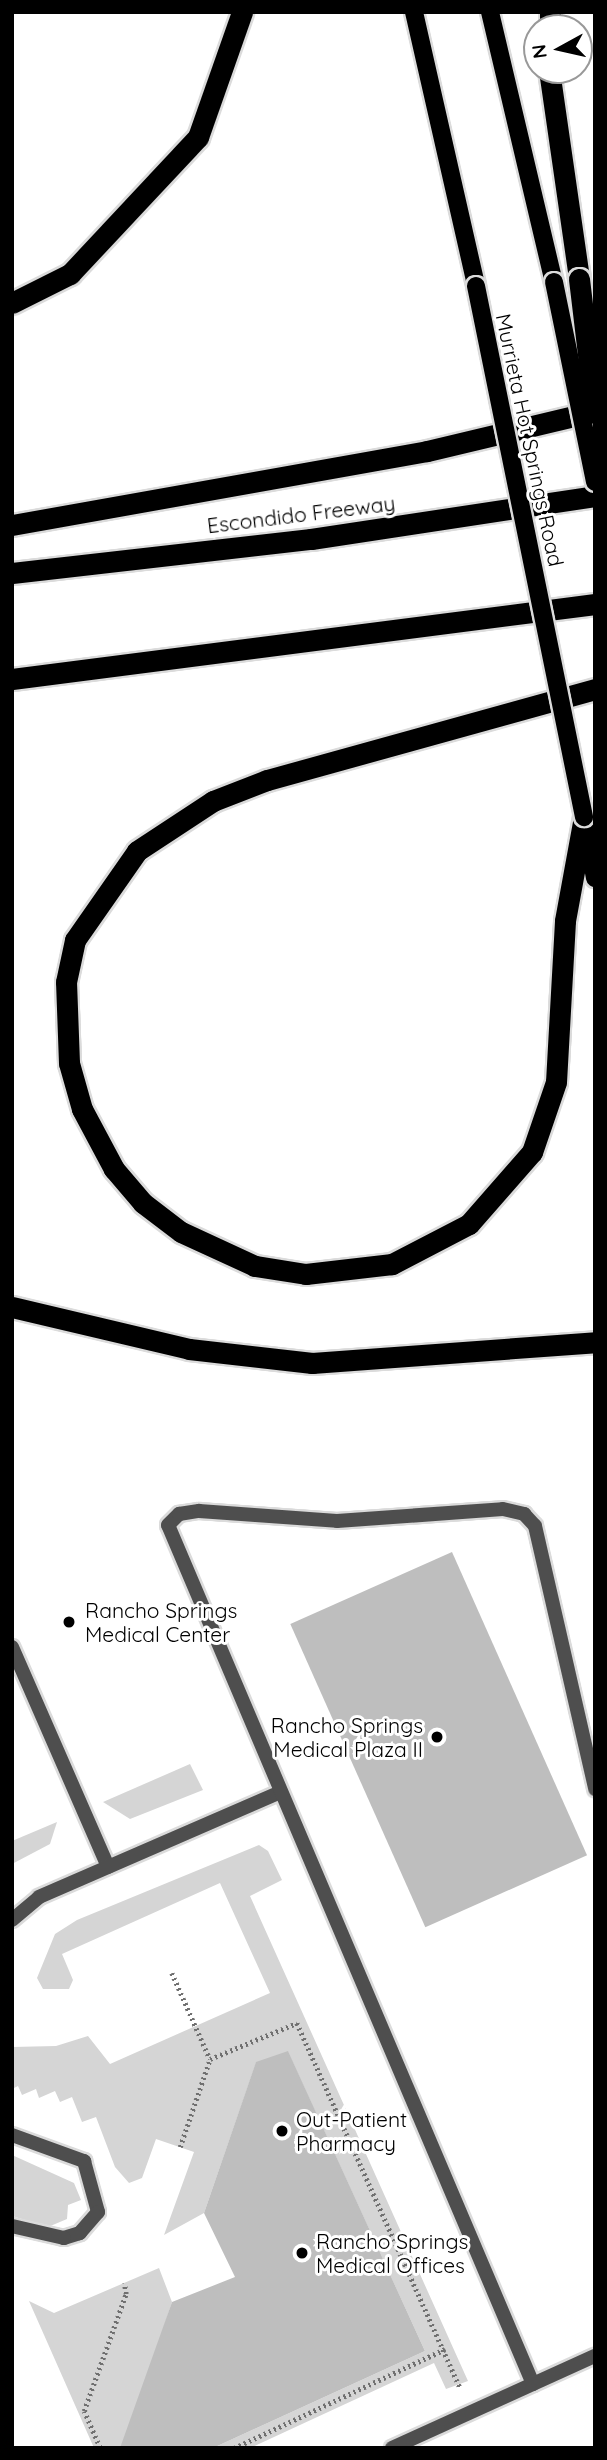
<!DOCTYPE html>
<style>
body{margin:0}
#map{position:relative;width:607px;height:2460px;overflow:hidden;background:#fff;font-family:Quicksand,sans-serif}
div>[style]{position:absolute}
.green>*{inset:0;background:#d5d5d5}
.building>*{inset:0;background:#bebebe;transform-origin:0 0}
.path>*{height:4.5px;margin-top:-2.25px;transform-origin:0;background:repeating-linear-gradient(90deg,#707070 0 2px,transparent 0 5.5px)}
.roads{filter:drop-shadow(2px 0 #dbdbdb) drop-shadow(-2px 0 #dbdbdb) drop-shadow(0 2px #dbdbdb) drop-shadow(0 -2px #dbdbdb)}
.service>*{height:14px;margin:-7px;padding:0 7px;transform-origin:7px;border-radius:7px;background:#4e4e4e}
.primary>*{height:18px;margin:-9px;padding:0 9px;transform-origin:9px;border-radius:9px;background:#000}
.motorway>*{height:21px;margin:-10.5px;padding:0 10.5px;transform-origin:10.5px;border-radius:10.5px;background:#000}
.bridges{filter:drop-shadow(2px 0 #dbdbdb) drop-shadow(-2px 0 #dbdbdb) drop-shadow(0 2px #dbdbdb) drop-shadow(0 -2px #dbdbdb)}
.primary-bridge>*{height:18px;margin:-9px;padding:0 9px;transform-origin:9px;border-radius:9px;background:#000}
.motorway-bridge>*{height:21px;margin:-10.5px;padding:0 10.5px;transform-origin:10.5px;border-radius:10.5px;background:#000}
.dots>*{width:19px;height:19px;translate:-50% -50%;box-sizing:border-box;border:4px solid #fff;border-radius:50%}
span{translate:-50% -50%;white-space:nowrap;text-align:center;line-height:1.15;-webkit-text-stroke:6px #fff;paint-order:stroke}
.street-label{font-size:21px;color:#000}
.poi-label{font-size:21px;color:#000}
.left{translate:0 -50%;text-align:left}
.right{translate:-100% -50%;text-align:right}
.frame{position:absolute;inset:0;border:14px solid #000;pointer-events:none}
.north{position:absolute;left:523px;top:14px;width:70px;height:70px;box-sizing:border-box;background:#fff;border:2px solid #999;border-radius:50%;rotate:262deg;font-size:19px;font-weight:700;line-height:28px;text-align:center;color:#000}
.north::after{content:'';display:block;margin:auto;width:24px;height:32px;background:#000;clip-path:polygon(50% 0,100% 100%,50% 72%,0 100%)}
</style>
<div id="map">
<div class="green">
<i style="clip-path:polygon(190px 1764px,203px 1790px,130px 1819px,103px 1802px)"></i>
<i style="clip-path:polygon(57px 1822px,50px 1844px,12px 1864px,12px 1841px)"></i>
<i style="clip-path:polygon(259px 1845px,268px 1851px,282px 1880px,250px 1896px,468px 2381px,446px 2389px,434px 2363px,250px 2448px,213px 2448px,425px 2351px,288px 2052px,256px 2063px,204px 2213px,164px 2235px,194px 2152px,156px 2139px,142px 2178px,129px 2183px,115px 2167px,96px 2117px,82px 2122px,72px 2097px,60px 2102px,55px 2091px,39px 2098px,36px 2089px,22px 2095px,18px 2086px,12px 2089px,12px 2047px,56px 2046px,88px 2036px,110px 2064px,270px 1993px,220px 1883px,62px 1954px,73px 1980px,69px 1989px,43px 1989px,37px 1978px,55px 1934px,77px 1920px)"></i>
<i style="clip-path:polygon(12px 2155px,74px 2183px,81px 2200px,68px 2205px,67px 2219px,48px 2227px,12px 2216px)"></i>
<i style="clip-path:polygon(159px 2268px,172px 2302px,124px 2448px,94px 2448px,29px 2301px,54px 2313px)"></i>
</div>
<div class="building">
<i style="left:452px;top:1552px;width:332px;height:177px;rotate:66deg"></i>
<i style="clip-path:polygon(288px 2051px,425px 2351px,213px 2448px,120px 2448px,172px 2302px,235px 2277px,204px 2213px,256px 2062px)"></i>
</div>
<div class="path">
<i style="left:172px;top:1973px;width:94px;rotate:66.2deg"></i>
<i style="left:180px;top:2147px;width:93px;rotate:-71.2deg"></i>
<i style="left:210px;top:2059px;width:94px;rotate:-22.5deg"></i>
<i style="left:297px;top:2023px;width:401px;rotate:65.9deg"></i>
<i style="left:100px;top:2448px;width:40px;rotate:-113.4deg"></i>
<i style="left:84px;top:2411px;width:124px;rotate:-70.3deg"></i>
<i style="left:126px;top:2294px;width:11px;rotate:-100deg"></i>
<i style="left:234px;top:2448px;width:233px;rotate:-25.1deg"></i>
</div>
<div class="roads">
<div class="service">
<i style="left:12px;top:1647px;width:240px;rotate:66.4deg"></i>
<i style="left:12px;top:1920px;width:35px;rotate:-40deg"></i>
<i style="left:39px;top:1897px;width:263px;rotate:-23.5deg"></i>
<i style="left:12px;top:2135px;width:77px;rotate:19.9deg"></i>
<i style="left:84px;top:2161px;width:53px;rotate:74.6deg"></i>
<i style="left:98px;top:2212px;width:28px;rotate:131deg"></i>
<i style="left:80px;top:2233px;width:17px;rotate:163deg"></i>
<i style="left:64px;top:2238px;width:53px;rotate:-167deg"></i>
<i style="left:533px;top:2384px;width:933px;rotate:-113.02deg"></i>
<i style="left:168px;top:1525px;width:16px;rotate:-45deg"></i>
<i style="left:179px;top:1514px;width:20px;rotate:-9deg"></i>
<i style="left:199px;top:1511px;width:138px;rotate:4.1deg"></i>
<i style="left:337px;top:1521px;width:166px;rotate:-4.1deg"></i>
<i style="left:503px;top:1509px;width:22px;rotate:13deg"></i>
<i style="left:524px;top:1514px;width:16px;rotate:47deg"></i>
<i style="left:535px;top:1526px;width:270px;rotate:77.1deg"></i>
<i style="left:392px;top:2448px;width:223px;rotate:-24.4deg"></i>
</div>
<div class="primary">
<i style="left:414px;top:12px;width:281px;rotate:77.2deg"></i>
<i style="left:490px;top:12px;width:277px;rotate:76.7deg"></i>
<i style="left:585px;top:824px;width:55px;rotate:79.5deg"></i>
</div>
<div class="motorway">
<i style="left:550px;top:28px;width:16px;rotate:-90deg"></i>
<i style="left:549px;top:70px;width:211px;rotate:81.8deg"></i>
<i style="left:12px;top:303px;width:65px;rotate:-26.6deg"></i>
<i style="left:70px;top:274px;width:187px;rotate:-46.9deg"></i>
<i style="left:198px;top:137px;width:133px;rotate:-70.6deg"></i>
<i style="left:12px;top:525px;width:422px;rotate:-10.1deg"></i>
<i style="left:427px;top:451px;width:173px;rotate:-13.4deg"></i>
<i style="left:12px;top:573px;width:301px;rotate:-6.5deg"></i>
<i style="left:311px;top:539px;width:287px;rotate:-8.6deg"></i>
<i style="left:12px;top:679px;width:588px;rotate:-7.33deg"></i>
<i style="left:584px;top:817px;width:106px;rotate:100.4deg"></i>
<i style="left:565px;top:921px;width:161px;rotate:93.2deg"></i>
<i style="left:556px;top:1082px;width:74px;rotate:108.9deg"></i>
<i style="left:532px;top:1152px;width:96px;rotate:131.2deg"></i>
<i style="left:469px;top:1224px;width:87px;rotate:152.5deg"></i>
<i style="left:392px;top:1264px;width:87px;rotate:173.4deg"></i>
<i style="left:306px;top:1274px;width:52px;rotate:-171.1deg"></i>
<i style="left:255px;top:1266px;width:81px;rotate:-155.3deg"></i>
<i style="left:181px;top:1232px;width:48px;rotate:-142.7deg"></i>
<i style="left:143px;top:1203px;width:45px;rotate:-130.5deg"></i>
<i style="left:114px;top:1169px;width:68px;rotate:-118.1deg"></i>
<i style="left:82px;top:1109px;width:48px;rotate:-105.8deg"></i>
<i style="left:69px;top:1063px;width:81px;rotate:-92.1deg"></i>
<i style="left:66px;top:982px;width:43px;rotate:-77.9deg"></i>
<i style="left:75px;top:940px;width:108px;rotate:-55.1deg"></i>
<i style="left:137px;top:851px;width:91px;rotate:-33.3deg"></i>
<i style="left:213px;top:801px;width:58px;rotate:-21.3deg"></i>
<i style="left:267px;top:780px;width:340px;rotate:-15.5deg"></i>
<i style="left:12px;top:1307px;width:182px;rotate:13.3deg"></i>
<i style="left:189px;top:1349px;width:124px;rotate:6.5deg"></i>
<i style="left:312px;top:1363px;width:284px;rotate:-4.2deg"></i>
</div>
</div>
<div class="bridges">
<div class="primary-bridge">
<i style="left:554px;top:282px;width:204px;rotate:78.4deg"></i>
<i style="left:476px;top:286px;width:542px;rotate:78.5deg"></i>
</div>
<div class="motorway-bridge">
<i style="left:579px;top:279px;width:135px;rotate:83.2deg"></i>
</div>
</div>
<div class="dots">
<i style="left:69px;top:1622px;background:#000"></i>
<i style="left:437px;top:1737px;background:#000"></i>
<i style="left:282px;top:2131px;background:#000"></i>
<i style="left:302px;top:2253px;background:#000"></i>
</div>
<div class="street-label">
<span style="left:530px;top:440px;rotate:78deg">Murrieta Hot Springs Road</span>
<span style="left:301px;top:514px;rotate:-7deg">Escondido Freeway</span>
</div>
<div class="poi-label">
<span class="left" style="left:85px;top:1622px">Rancho Springs<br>Medical Center</span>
<span class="right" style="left:423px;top:1737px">Rancho Springs<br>Medical Plaza II</span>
<span class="left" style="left:296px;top:2131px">Out-Patient<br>Pharmacy</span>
<span class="left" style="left:316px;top:2253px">Rancho Springs<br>Medical Offices</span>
</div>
<div class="frame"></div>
<div class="north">N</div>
</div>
